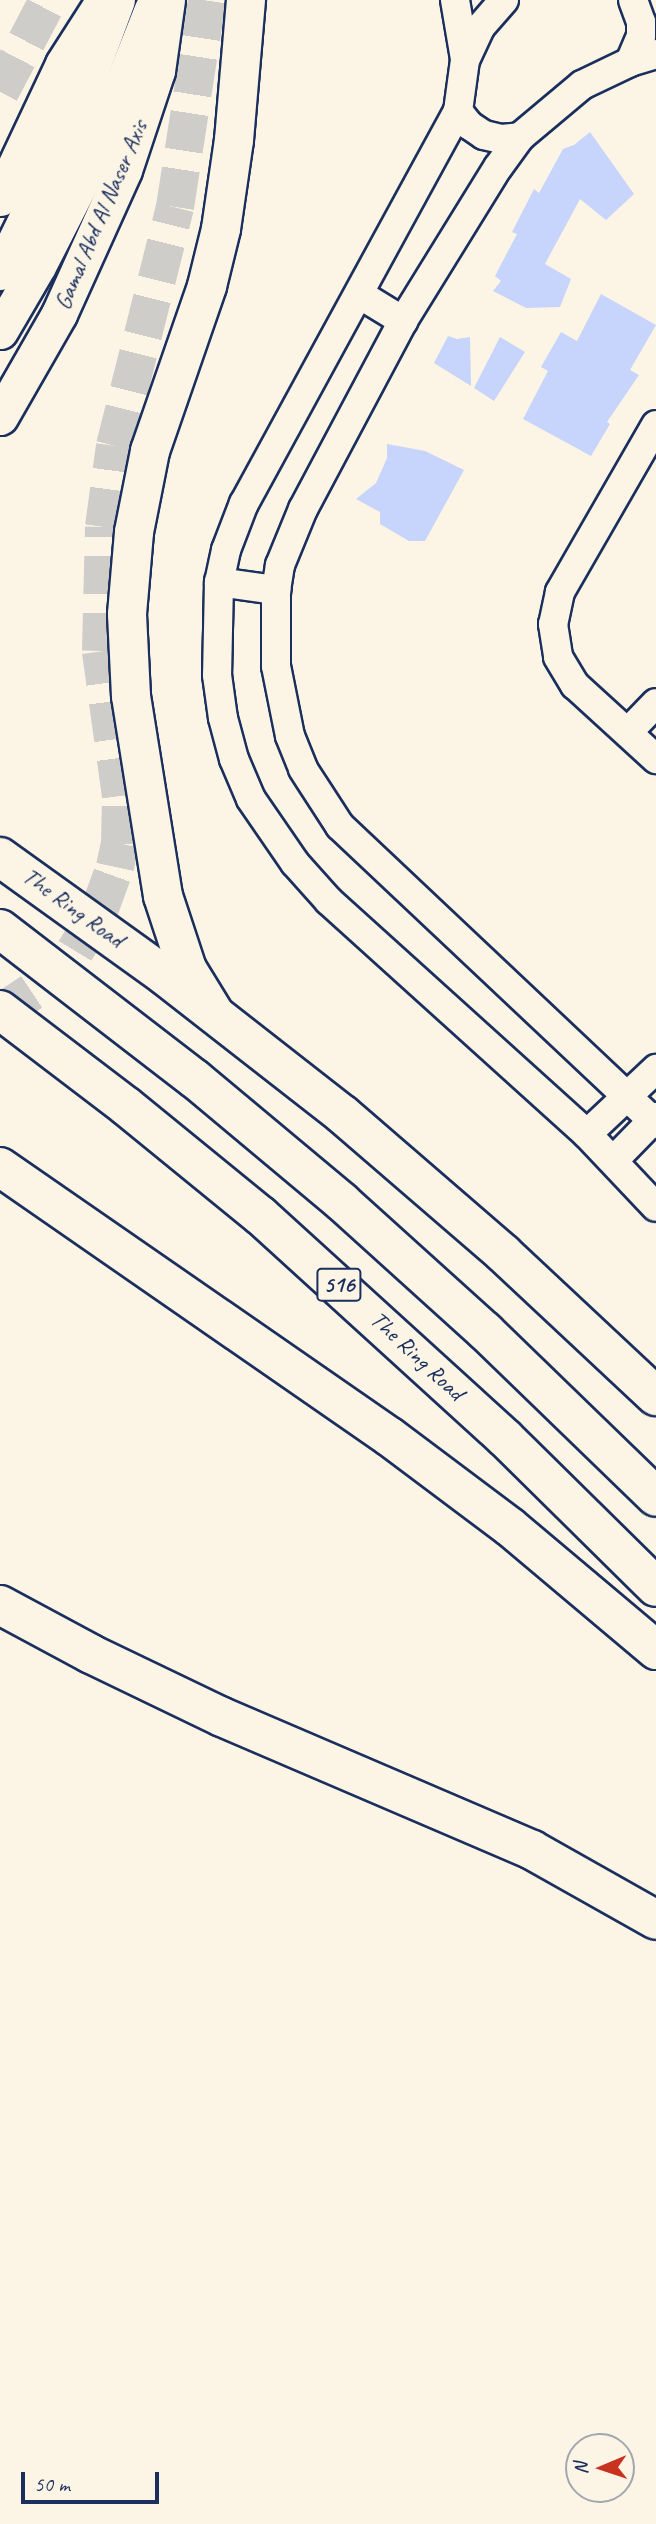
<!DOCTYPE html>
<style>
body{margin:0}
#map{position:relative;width:656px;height:2524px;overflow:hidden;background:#fcf5e5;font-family:Caveat,sans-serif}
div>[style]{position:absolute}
.building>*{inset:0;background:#c7d4fb}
.highway-tunnel>*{height:38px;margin-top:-19px;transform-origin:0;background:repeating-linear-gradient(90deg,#cfcdca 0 38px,transparent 0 57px)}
.roads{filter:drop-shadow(2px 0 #1b2f5e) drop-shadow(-2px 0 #1b2f5e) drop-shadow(0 2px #1b2f5e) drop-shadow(0 -2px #1b2f5e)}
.minor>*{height:28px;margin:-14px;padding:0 14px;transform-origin:14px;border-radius:14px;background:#fcf5e5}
.major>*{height:35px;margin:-17.5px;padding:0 17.5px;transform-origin:17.5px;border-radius:17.5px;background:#fcf5e5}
.highway>*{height:38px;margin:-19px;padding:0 19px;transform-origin:19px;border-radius:19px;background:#fcf5e5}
span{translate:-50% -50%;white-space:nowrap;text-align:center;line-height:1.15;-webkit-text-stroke:7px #fcf5e5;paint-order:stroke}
.shield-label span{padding:2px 5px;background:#fcf5e5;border:2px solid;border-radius:5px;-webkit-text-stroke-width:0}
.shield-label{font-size:23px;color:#1b2f5e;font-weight:700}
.street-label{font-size:24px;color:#1b2f5e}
.north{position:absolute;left:565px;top:2433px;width:70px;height:70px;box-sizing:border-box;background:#fcf5e5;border:2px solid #a2a6af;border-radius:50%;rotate:268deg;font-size:19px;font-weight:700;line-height:28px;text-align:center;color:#1b2f5e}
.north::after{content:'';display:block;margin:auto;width:24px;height:32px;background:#c8321e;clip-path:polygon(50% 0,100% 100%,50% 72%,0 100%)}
.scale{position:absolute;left:21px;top:2472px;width:138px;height:32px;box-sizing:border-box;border:4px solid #1b2f5e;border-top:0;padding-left:9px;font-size:21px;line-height:24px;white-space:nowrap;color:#1b2f5e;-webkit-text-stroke:5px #fcf5e5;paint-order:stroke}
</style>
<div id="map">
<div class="building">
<i style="clip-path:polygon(590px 132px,634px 194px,606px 220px,580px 199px,545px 264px,571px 279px,560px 307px,526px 308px,493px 291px,501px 281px,495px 276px,517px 234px,512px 232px,534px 189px,539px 193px,563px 149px,574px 145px)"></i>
<i style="clip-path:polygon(601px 294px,656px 325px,630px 370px,639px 375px,607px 422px,610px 424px,591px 456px,523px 419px,548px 371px,541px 367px,561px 332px,577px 341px)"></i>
<i style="clip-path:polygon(448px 336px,457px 339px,470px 337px,471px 386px,434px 363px)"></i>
<i style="clip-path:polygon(500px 337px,525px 352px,494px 401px,474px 388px)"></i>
<i style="clip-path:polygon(387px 444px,425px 451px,464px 470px,425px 541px,409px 541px,380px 524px,380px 512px,356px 499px,376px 483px,387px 458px)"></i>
</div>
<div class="highway-tunnel">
<i style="left:0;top:92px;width:104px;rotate:-62.4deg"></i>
<i style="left:0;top:1013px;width:50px;rotate:-33.7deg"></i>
<i style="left:42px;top:985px;width:47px;rotate:-45.9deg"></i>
<i style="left:75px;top:951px;width:47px;rotate:-59deg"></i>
<i style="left:99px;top:911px;width:47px;rotate:-70deg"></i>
<i style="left:115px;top:867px;width:24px;rotate:-78deg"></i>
<i style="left:120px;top:844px;width:48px;rotate:-88.8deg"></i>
<i style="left:121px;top:796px;width:146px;rotate:-97.9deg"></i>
<i style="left:101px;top:651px;width:124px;rotate:-88.6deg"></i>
<i style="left:104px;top:527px;width:82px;rotate:-82.3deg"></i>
<i style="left:115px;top:446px;width:246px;rotate:-75.9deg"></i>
<i style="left:175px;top:207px;width:209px;rotate:-81.2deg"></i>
</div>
<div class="roads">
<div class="minor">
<i style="left:455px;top:0;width:60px;rotate:80.4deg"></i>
<i style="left:504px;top:0;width:37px;rotate:131deg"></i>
<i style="left:480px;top:28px;width:35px;rotate:115deg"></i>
<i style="left:465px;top:60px;width:51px;rotate:97.8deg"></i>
<i style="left:458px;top:111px;width:447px;rotate:118.6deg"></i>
<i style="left:244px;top:503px;width:50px;rotate:111deg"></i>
<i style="left:226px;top:550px;width:33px;rotate:102deg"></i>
<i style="left:219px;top:582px;width:93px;rotate:91.2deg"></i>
<i style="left:217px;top:675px;width:43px;rotate:82.1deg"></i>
<i style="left:223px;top:718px;width:42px;rotate:75deg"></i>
<i style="left:234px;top:759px;width:43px;rotate:67deg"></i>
<i style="left:251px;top:799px;width:78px;rotate:55.5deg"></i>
<i style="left:295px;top:863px;width:51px;rotate:48.2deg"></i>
<i style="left:329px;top:901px;width:348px;rotate:42.1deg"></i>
<i style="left:587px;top:1134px;width:100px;rotate:46.6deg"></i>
<i style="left:656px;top:54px;width:27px;rotate:163deg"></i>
<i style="left:630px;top:62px;width:53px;rotate:154.4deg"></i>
<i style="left:582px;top:85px;width:81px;rotate:140deg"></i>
<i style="left:520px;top:137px;width:37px;rotate:126deg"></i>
<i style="left:498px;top:167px;width:181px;rotate:121.7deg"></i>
<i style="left:403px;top:321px;width:213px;rotate:118deg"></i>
<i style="left:303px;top:509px;width:61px;rotate:112.3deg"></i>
<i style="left:280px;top:565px;width:25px;rotate:99deg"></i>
<i style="left:276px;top:590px;width:76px;rotate:90deg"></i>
<i style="left:276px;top:666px;width:71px;rotate:78.7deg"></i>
<i style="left:290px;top:736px;width:35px;rotate:68deg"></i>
<i style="left:303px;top:769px;width:68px;rotate:57deg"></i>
<i style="left:340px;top:826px;width:434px;rotate:43.3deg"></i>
<i style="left:630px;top:62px;width:28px;rotate:-67deg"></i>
<i style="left:641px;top:36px;width:14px;rotate:-90deg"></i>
<i style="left:641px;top:22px;width:23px;rotate:-110deg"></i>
<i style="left:458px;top:111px;width:18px;rotate:52deg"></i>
<i style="left:469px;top:125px;width:18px;rotate:34deg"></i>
<i style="left:484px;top:135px;width:18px;rotate:13deg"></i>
<i style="left:502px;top:139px;width:18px;rotate:-6deg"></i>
<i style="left:359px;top:294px;width:52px;rotate:31.5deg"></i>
<i style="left:656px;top:425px;width:193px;rotate:119.9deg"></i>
<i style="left:560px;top:592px;width:33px;rotate:102deg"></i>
<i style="left:553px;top:624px;width:33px;rotate:81deg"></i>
<i style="left:558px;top:657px;width:33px;rotate:59deg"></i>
<i style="left:575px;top:685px;width:110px;rotate:42.4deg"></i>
<i style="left:219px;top:582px;width:58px;rotate:8deg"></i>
<i style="left:628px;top:732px;width:40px;rotate:-46deg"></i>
<i style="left:587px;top:1134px;width:95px;rotate:-43.3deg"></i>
<i style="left:614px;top:1160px;width:60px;rotate:-45.7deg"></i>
</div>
<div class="major">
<i style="left:0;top:198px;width:148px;rotate:-64.8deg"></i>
<i style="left:63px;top:64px;width:76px;rotate:-57.4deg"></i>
<i style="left:0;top:272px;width:150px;rotate:-63.9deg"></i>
<i style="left:66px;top:137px;width:146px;rotate:-69.6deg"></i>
<i style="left:0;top:331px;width:75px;rotate:-59.7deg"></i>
<i style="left:38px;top:266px;width:121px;rotate:-63deg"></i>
<i style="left:93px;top:158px;width:160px;rotate:-68.4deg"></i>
<i style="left:0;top:417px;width:119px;rotate:-60.2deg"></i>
<i style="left:59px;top:314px;width:158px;rotate:-65.7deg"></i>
<i style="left:124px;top:170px;width:104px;rotate:-71.6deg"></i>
<i style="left:157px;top:71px;width:72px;rotate:-82deg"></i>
</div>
<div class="highway">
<i style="left:0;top:857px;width:202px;rotate:35.7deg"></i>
<i style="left:164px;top:975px;width:226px;rotate:38deg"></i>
<i style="left:342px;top:1114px;width:214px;rotate:40.8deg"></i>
<i style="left:504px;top:1254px;width:208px;rotate:43.1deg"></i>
<i style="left:0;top:929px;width:246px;rotate:37.6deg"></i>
<i style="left:195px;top:1079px;width:192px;rotate:39.9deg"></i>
<i style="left:342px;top:1202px;width:193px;rotate:42.1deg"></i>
<i style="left:485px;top:1331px;width:238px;rotate:44.1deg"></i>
<i style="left:0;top:1010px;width:158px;rotate:37.3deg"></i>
<i style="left:126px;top:1106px;width:174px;rotate:39.2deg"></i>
<i style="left:261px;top:1216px;width:330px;rotate:42.3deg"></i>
<i style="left:505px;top:1438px;width:212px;rotate:44.6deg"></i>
<i style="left:214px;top:1013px;width:52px;rotate:-121.5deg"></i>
<i style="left:187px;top:969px;width:77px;rotate:-108.2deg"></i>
<i style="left:163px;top:896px;width:203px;rotate:-99.1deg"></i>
<i style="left:131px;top:696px;width:82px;rotate:-92.8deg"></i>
<i style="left:127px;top:614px;width:82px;rotate:-85.1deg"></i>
<i style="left:134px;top:532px;width:83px;rotate:-78.8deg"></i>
<i style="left:150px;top:451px;width:175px;rotate:-70.9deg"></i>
<i style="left:207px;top:286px;width:59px;rotate:-76.2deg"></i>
<i style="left:221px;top:229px;width:90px;rotate:-81.7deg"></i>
<i style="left:234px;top:140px;width:141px;rotate:-85.1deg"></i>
<i style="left:0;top:1167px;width:474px;rotate:34.7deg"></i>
<i style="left:390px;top:1437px;width:150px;rotate:36.9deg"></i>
<i style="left:510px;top:1527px;width:191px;rotate:40.1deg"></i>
<i style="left:0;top:1605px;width:103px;rotate:28.3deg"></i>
<i style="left:91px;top:1654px;width:145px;rotate:25.7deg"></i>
<i style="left:222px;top:1717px;width:337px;rotate:23.2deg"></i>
<i style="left:532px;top:1850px;width:142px;rotate:29.4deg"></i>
</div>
</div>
<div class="shield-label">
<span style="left:339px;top:1285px">516</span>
</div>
<div class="street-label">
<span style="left:101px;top:215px;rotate:-67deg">Gamal Abd Al Naser Axis</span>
<span style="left:73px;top:908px;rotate:36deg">The Ring Road</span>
<span style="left:417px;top:1356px;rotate:43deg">The Ring Road</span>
</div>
<div class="north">N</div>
<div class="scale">50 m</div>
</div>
